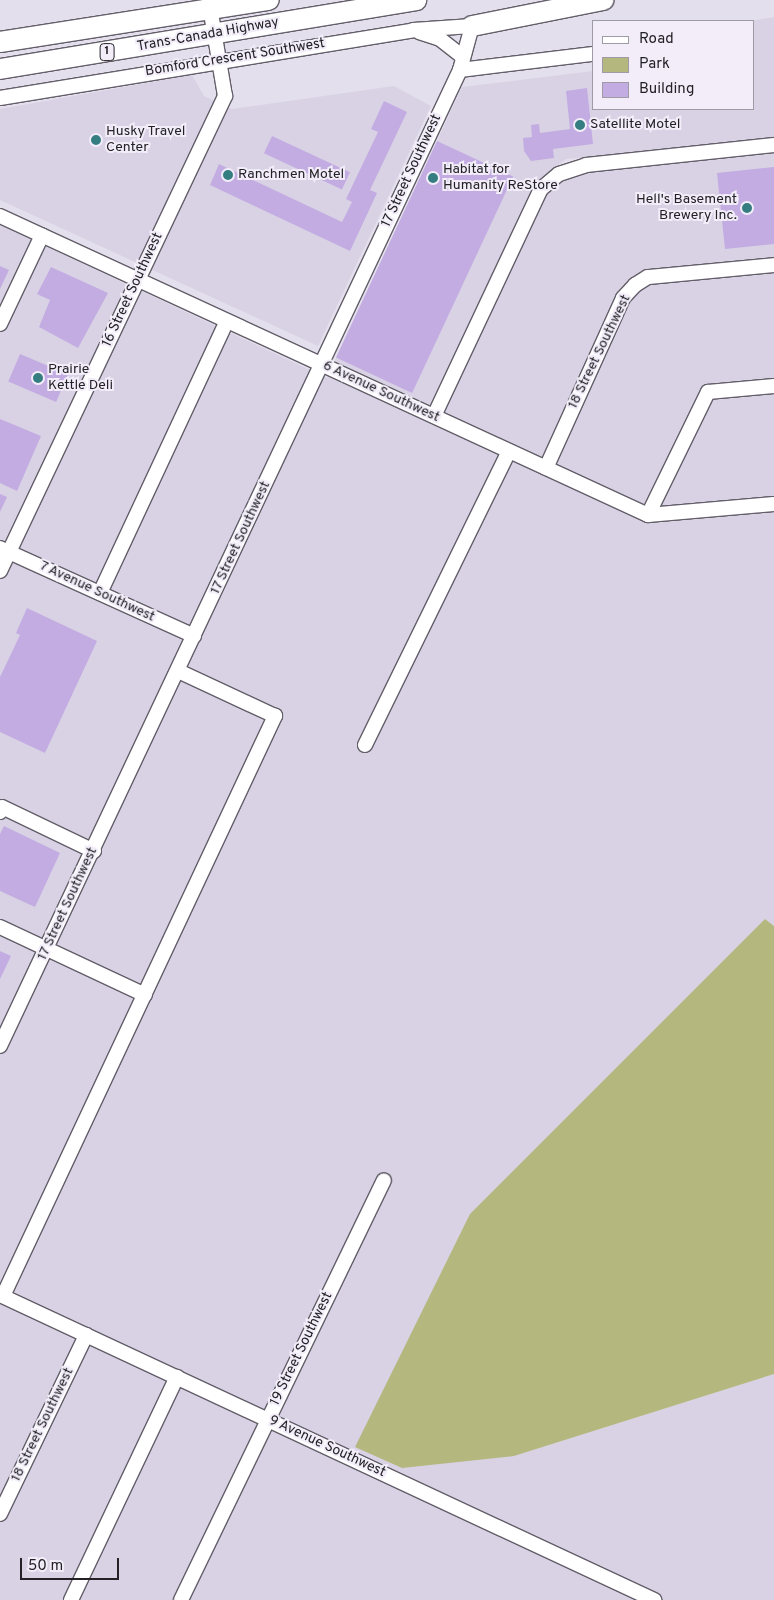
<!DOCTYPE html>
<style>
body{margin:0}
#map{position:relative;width:774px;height:1600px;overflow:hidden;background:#e4dfec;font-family:Overpass,sans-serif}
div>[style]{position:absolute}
.built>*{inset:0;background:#d9d2e5}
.green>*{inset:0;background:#b4b87f}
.building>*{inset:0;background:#c2ace1;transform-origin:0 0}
.roads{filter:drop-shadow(1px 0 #635e69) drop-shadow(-1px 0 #635e69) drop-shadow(0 1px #635e69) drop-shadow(0 -1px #635e69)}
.minor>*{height:14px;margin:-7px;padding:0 7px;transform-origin:7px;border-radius:7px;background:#fff}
.highway>*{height:20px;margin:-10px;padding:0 10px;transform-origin:10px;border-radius:10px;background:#fff}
.dots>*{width:14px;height:14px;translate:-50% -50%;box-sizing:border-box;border:2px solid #f2edf9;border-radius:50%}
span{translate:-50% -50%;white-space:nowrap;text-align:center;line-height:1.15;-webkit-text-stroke:4px #f2edf9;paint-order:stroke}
.shield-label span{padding:1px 4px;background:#f2edf9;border:1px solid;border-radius:4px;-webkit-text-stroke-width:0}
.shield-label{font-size:12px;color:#232126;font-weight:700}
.street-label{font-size:14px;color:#232126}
.poi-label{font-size:14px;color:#232126}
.left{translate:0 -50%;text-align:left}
.right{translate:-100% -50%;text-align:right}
.legend{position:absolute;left:592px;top:20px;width:162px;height:90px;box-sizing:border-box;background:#f2edf9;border:1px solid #9f9ba5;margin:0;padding:6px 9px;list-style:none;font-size:15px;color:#232126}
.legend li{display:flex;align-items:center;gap:10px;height:25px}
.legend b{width:25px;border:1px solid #9f9ba5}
.scale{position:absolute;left:20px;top:1558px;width:99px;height:22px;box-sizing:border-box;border:2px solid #232126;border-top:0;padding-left:6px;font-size:15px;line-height:18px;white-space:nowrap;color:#232126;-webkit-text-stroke:4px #f2edf9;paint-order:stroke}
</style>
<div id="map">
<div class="built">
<i style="clip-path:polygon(774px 17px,774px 138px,566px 159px,541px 178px,551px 190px,564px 179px,585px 173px,774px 152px,774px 926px,765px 919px,514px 1456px,774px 1374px,774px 1600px,0 1600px,0 225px,327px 378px,462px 87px,593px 71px,593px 109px,753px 109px,751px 21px)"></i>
<i style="clip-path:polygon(192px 75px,204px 96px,232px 109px,394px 86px,431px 106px,318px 346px,0 200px,0 109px)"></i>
</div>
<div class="green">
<i style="clip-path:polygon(765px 919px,774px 926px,774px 1374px,514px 1456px,402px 1468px,355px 1447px,470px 1214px)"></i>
</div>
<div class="building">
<i style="clip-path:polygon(587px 88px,593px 144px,553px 149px,554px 158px,531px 161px,524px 151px,523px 138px,532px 137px,531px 125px,539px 124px,540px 133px,570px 129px,566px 91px)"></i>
<i style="clip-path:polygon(384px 101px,407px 112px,370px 190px,377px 193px,350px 251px,210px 185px,219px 164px,342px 222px,352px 202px,346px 199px,378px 132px,371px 129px)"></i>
<i style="left:272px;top:136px;width:86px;height:19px;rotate:25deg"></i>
<i style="left:437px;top:141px;width:84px;height:239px;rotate:25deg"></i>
<i style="clip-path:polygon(774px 167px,774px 244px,725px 249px,717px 173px)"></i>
<i style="clip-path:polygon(0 266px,9px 270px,0 289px)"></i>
<i style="clip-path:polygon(51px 267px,108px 293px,78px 348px,39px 327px,50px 300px,37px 294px)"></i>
<i style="left:20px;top:354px;width:52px;height:30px;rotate:23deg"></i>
<i style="clip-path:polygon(0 419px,41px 436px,17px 491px,0 483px)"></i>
<i style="clip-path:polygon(0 494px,7px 497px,0 512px)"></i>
<i style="clip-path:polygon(27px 608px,97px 641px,45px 753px,0 732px,0 677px,20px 635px,16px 633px)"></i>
<i style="clip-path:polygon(4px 826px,60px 853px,35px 907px,0 891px,0 834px)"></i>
<i style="clip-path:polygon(0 951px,11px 956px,0 979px)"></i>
</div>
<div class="roads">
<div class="minor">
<i style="left:419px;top:32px;width:22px;rotate:18deg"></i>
<i style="left:440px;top:39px;width:28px;rotate:38deg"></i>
<i style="left:460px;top:70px;width:134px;rotate:-6.9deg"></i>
<i style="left:0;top:98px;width:419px;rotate:-9.3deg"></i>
<i style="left:413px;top:30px;width:59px;rotate:-3.9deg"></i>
<i style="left:472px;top:26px;width:46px;rotate:105.3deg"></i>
<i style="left:460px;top:70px;width:1079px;rotate:115.24deg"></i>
<i style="left:0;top:216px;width:714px;rotate:24.77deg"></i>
<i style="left:648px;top:515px;width:126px;rotate:-5deg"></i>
<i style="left:0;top:324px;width:98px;rotate:-64.7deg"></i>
<i style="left:434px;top:416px;width:251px;rotate:-64.8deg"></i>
<i style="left:541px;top:189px;width:23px;rotate:-40deg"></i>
<i style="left:559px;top:174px;width:28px;rotate:-18deg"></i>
<i style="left:586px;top:165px;width:189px;rotate:-6.1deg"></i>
<i style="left:546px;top:468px;width:187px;rotate:-65.6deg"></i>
<i style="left:623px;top:298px;width:18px;rotate:-47deg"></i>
<i style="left:635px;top:285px;width:15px;rotate:-32deg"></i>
<i style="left:648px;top:277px;width:127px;rotate:-5.4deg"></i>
<i style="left:648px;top:515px;width:137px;rotate:-64deg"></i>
<i style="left:708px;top:392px;width:66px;rotate:-5.2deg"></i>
<i style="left:0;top:548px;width:213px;rotate:24.4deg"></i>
<i style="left:0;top:571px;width:526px;rotate:-64.65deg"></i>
<i style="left:225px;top:96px;width:96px;rotate:-99.6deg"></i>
<i style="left:100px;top:593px;width:300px;rotate:-65deg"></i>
<i style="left:365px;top:745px;width:327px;rotate:-63.9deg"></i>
<i style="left:0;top:812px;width:5px;rotate:-68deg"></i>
<i style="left:2px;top:807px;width:102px;rotate:25.6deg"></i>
<i style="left:0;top:927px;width:160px;rotate:25.1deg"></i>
<i style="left:0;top:1295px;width:722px;rotate:25deg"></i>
<i style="left:3px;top:1296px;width:641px;rotate:-64.88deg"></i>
<i style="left:275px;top:716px;width:107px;rotate:-155.1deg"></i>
<i style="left:0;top:1514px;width:199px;rotate:-64.3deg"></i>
<i style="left:71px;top:1600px;width:247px;rotate:-64.6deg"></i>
<i style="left:181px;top:1600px;width:466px;rotate:-64.2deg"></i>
</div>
<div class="highway">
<i style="left:472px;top:26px;width:134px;rotate:-11.2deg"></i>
<i style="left:0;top:42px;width:272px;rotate:-8.9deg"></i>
<i style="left:0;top:69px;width:422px;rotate:-9.4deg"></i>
</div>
</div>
<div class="dots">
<i style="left:580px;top:125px;background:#347d81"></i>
<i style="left:96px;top:140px;background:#347d81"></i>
<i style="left:228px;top:175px;background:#347d81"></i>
<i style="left:433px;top:178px;background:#347d81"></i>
<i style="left:747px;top:208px;background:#347d81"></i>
<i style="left:38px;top:378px;background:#347d81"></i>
</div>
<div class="shield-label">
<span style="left:107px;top:52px">1</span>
</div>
<div class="street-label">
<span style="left:208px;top:35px;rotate:-10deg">Trans-Canada Highway</span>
<span style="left:235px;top:58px;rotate:-9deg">Bomford Crescent Southwest</span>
<span style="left:412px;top:171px;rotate:-65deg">17 Street Southwest</span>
<span style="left:133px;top:290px;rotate:-65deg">16 Street Southwest</span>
<span style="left:600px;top:352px;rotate:-64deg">18 Street Southwest</span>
<span style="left:381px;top:392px;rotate:25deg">6 Avenue Southwest</span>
<span style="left:241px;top:538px;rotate:-65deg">17 Street Southwest</span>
<span style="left:97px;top:592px;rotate:25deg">7 Avenue Southwest</span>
<span style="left:68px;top:904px;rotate:-65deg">17 Street Southwest</span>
<span style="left:302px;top:1349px;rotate:-64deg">19 Street Southwest</span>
<span style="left:43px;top:1425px;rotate:-64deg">18 Street Southwest</span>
<span style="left:327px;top:1447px;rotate:25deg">9 Avenue Southwest</span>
</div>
<div class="poi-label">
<span class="left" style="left:590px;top:125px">Satellite Motel</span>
<span class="left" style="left:106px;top:140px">Husky Travel<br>Center</span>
<span class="left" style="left:443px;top:178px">Habitat for<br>Humanity ReStore</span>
<span class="left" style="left:238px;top:175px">Ranchmen Motel</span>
<span class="right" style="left:737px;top:208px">Hell's Basement<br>Brewery Inc.</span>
<span class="left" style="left:48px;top:378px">Prairie<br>Kettle Deli</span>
</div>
<ul class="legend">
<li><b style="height:6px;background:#fff"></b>Road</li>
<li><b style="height:14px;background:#b4b87f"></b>Park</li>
<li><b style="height:14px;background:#c2ace1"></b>Building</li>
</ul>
<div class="scale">50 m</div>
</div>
